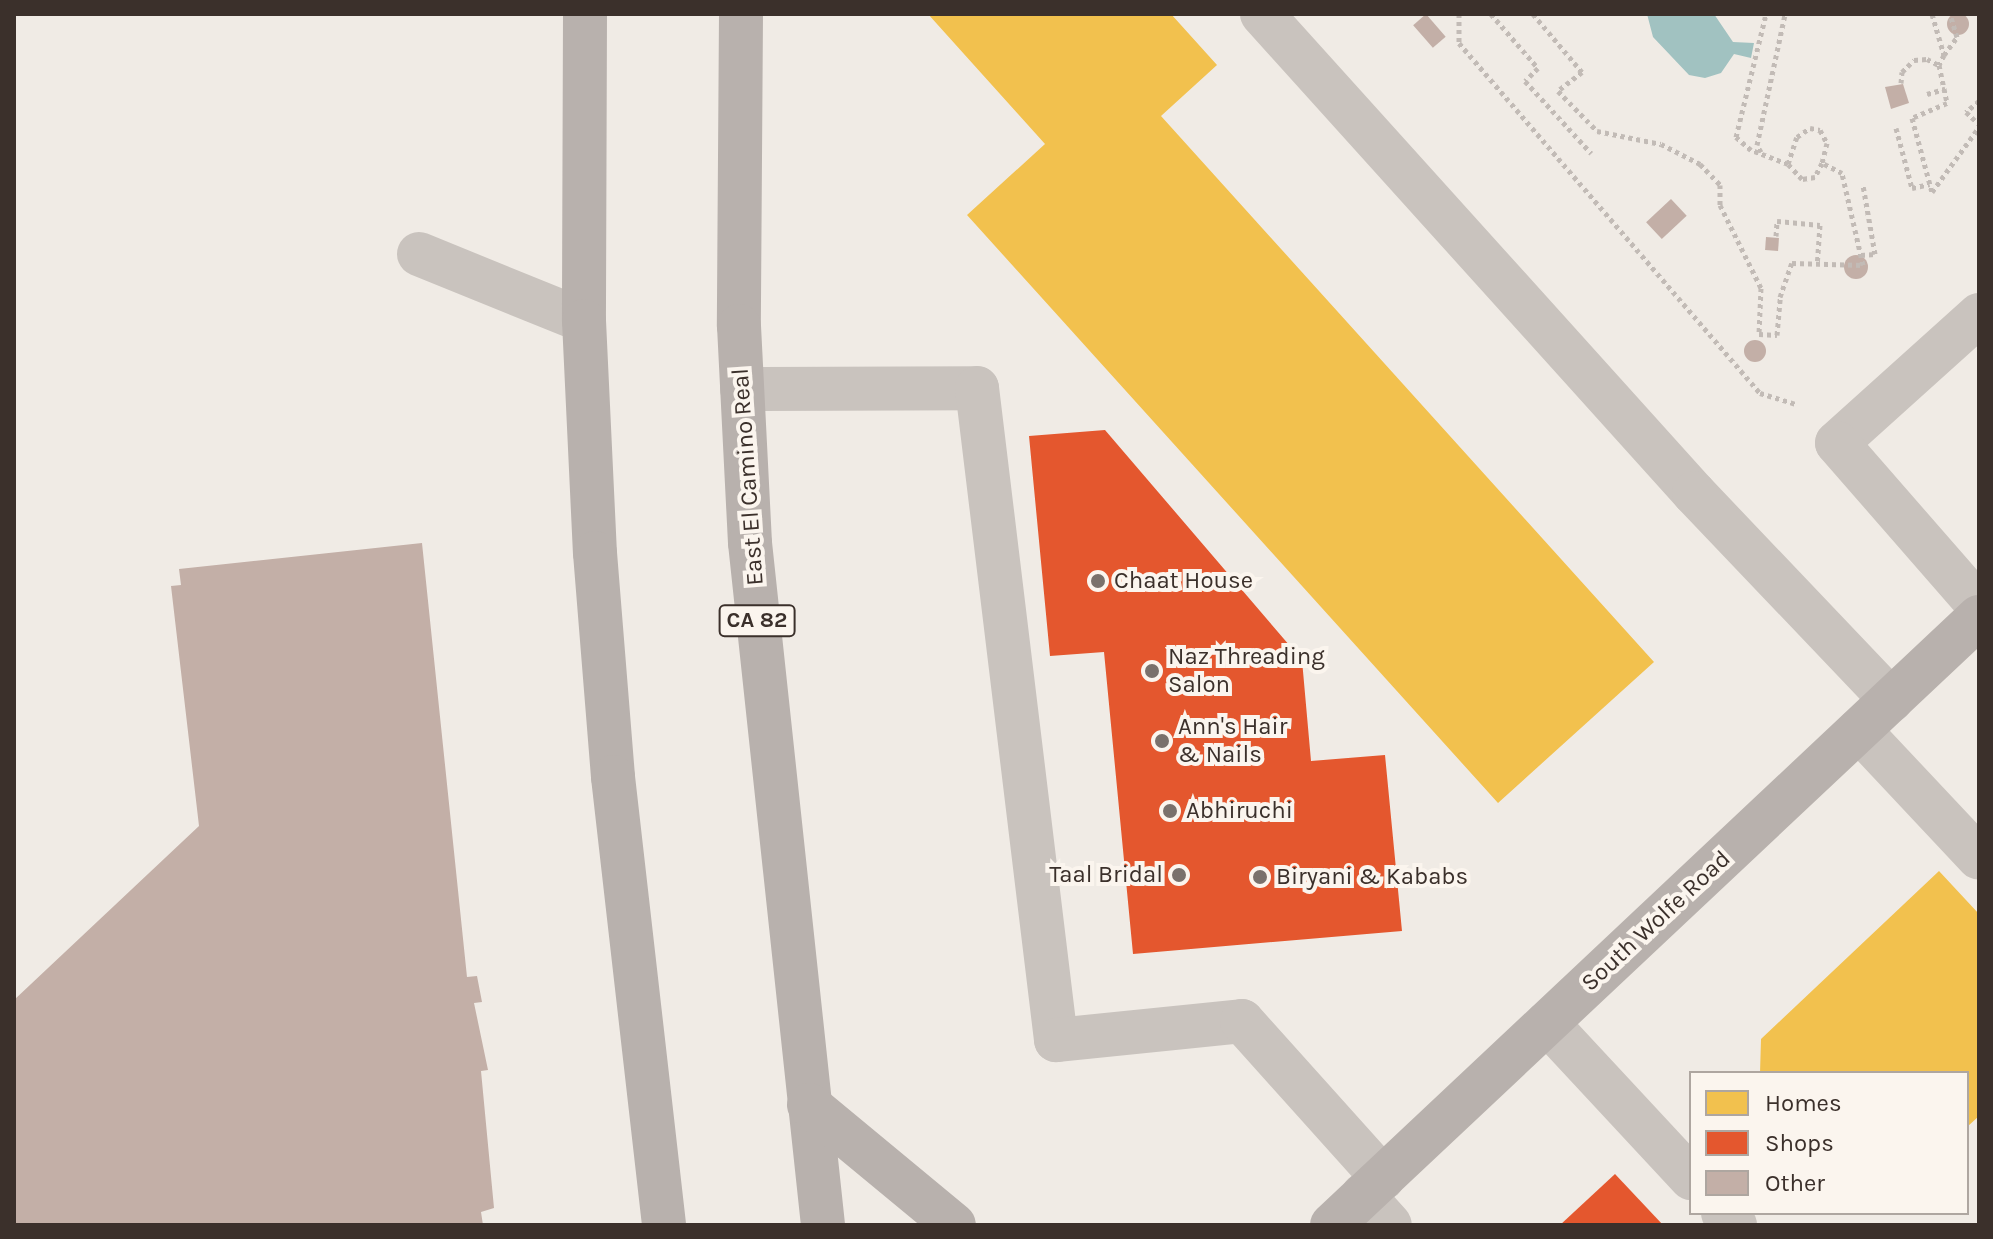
<!DOCTYPE html>
<style>
body{margin:0}
#map{position:relative;width:1993px;height:1239px;overflow:hidden;background:#f0ebe5;font-family:Karla,sans-serif}
div>[style]{position:absolute}
.water>*{inset:0;background:#a1c2c1}
.homes>*{inset:0;background:#f2c14e}
.shops>*{inset:0;background:#e4572e}
.building>*{inset:0;background:#c3afa7;transform-origin:0 0}
.round{border-radius:50%}
.path>*{height:5px;margin-top:-2.5px;transform-origin:0;background:repeating-linear-gradient(90deg,#c2bbb6 0 4px,transparent 0 8px)}
.minor>*{height:44px;margin:-22px;padding:0 22px;transform-origin:22px;border-radius:22px;background:#c9c3be}
.major>*{height:44px;margin:-22px;padding:0 22px;transform-origin:22px;border-radius:22px;background:#b8b1ad}
.dots>*{width:22px;height:22px;translate:-50% -50%;box-sizing:border-box;border:4px solid #fbf5ee;border-radius:50%}
span{translate:-50% -50%;white-space:nowrap;text-align:center;line-height:1.15;-webkit-text-stroke:8px #fbf5ee;paint-order:stroke}
.shield-label span{padding:2px 6px;background:#fbf5ee;border:2px solid;border-radius:6px;-webkit-text-stroke-width:0}
.shield-label{font-size:22px;color:#3b302b;font-weight:700}
.street-label{font-size:24px;color:#3b302b}
.poi-label{font-size:24px;color:#3b302b}
.left{translate:0 -50%;text-align:left}
.right{translate:-100% -50%;text-align:right}
.frame{position:absolute;inset:0;border:16px solid #3b302b;pointer-events:none}
.legend{position:absolute;left:1689px;top:1071px;width:280px;height:144px;box-sizing:border-box;background:#fbf5ee;border:2px solid #aea6a0;margin:0;padding:10px 14px;list-style:none;font-size:24px;color:#3b302b}
.legend li{display:flex;align-items:center;gap:16px;height:40px}
.legend b{width:40px;border:2px solid #aea6a0}
</style>
<div id="map">
<div class="water">
<i style="clip-path:polygon(1647px 14px,1714px 14px,1733px 42px,1754px 43px,1751px 58px,1734px 54px,1721px 73px,1705px 78px,1689px 75px,1653px 37px)"></i>
</div>
<div class="homes">
<i style="clip-path:polygon(928px 14px,1171px 14px,1217px 65px,1161px 116px,1654px 662px,1498px 803px,967px 215px,1045px 144px)"></i>
<i style="clip-path:polygon(1939px 871px,1979px 914px,1979px 1116px,1967px 1127px,1967px 1073px,1760px 1073px,1761px 1039px)"></i>
</div>
<div class="shops">
<i style="clip-path:polygon(1105px 430px,1302px 660px,1311px 761px,1385px 755px,1402px 931px,1133px 954px,1104px 652px,1050px 656px,1029px 436px)"></i>
<i style="clip-path:polygon(1615px 1174px,1663px 1225px,1560px 1225px)"></i>
</div>
<div class="building">
<i class="round" style="left:1947px;top:13px;width:22px;height:22px"></i>
<i style="left:1426px;top:14px;width:30px;height:17px;rotate:49deg"></i>
<i style="clip-path:polygon(1903px 84px,1909px 103px,1891px 109px,1885px 87px)"></i>
<i style="left:1671px;top:199px;width:23px;height:34px;rotate:47deg"></i>
<i style="left:1766px;top:237px;width:13px;height:13px;rotate:4deg"></i>
<i class="round" style="left:1844px;top:255px;width:24px;height:24px"></i>
<i class="round" style="left:1744px;top:340px;width:22px;height:22px"></i>
<i style="clip-path:polygon(422px 543px,467px 977px,477px 976px,482px 1002px,474px 1003px,488px 1070px,481px 1071px,494px 1208px,481px 1212px,483px 1225px,14px 1225px,14px 1000px,199px 826px,171px 586px,181px 585px,179px 569px)"></i>
</div>
<div class="path">
<i style="left:1459px;top:14px;width:29px;rotate:90deg"></i>
<i style="left:1459px;top:43px;width:462px;rotate:49.3deg"></i>
<i style="left:1760px;top:393px;width:37px;rotate:17deg"></i>
<i style="left:1491px;top:14px;width:72px;rotate:49deg"></i>
<i style="left:1538px;top:68px;width:18px;rotate:135deg"></i>
<i style="left:1525px;top:81px;width:98px;rotate:47.5deg"></i>
<i style="left:1533px;top:14px;width:76px;rotate:49.8deg"></i>
<i style="left:1582px;top:72px;width:31px;rotate:142deg"></i>
<i style="left:1558px;top:91px;width:56px;rotate:45.7deg"></i>
<i style="left:1597px;top:131px;width:65px;rotate:11.5deg"></i>
<i style="left:1661px;top:144px;width:44px;rotate:27.1deg"></i>
<i style="left:1700px;top:164px;width:29px;rotate:46deg"></i>
<i style="left:1720px;top:185px;width:20px;rotate:90deg"></i>
<i style="left:1720px;top:205px;width:93px;rotate:63.7deg"></i>
<i style="left:1761px;top:288px;width:46px;rotate:92.5deg"></i>
<i style="left:1759px;top:334px;width:18px;rotate:3deg"></i>
<i style="left:1777px;top:335px;width:38px;rotate:-85deg"></i>
<i style="left:1780px;top:297px;width:36px;rotate:-71deg"></i>
<i style="left:1792px;top:263px;width:71px;rotate:1.6deg"></i>
<i style="left:1863px;top:265px;width:94px;rotate:-102.9deg"></i>
<i style="left:1842px;top:173px;width:22px;rotate:-153deg"></i>
<i style="left:1822px;top:163px;width:16px;rotate:117deg"></i>
<i style="left:1815px;top:177px;width:13px;rotate:171deg"></i>
<i style="left:1802px;top:179px;width:21px;rotate:-133deg"></i>
<i style="left:1788px;top:164px;width:40px;rotate:-159deg"></i>
<i style="left:1751px;top:150px;width:20px;rotate:-139deg"></i>
<i style="left:1736px;top:137px;width:127px;rotate:-76.3deg"></i>
<i style="left:1932px;top:14px;width:43px;rotate:73.7deg"></i>
<i style="left:1944px;top:55px;width:11px;rotate:117deg"></i>
<i style="left:1939px;top:65px;width:39px;rotate:78deg"></i>
<i style="left:1947px;top:103px;width:38px;rotate:157deg"></i>
<i style="left:1912px;top:118px;width:77px;rotate:74.9deg"></i>
<i style="left:1932px;top:192px;width:80px;rotate:-54.1deg"></i>
<i style="left:1944px;top:55px;width:22px;rotate:-54deg"></i>
<i style="left:1957px;top:37px;width:24px;rotate:-107deg"></i>
<i style="left:1901px;top:83px;width:11px;rotate:-85deg"></i>
<i style="left:1902px;top:72px;width:17px;rotate:-45deg"></i>
<i style="left:1914px;top:60px;width:13px;rotate:-4deg"></i>
<i style="left:1927px;top:59px;width:13px;rotate:27deg"></i>
<i style="left:1927px;top:94px;width:19px;rotate:-16deg"></i>
<i style="left:1979px;top:101px;width:17px;rotate:140deg"></i>
<i style="left:1966px;top:112px;width:18px;rotate:43deg"></i>
<i style="left:1896px;top:128px;width:62px;rotate:75.1deg"></i>
<i style="left:1912px;top:188px;width:18px;rotate:-13deg"></i>
<i style="left:1761px;top:152px;width:8px;rotate:-120deg"></i>
<i style="left:1757px;top:145px;width:134px;rotate:-77.9deg"></i>
<i style="left:1788px;top:164px;width:28px;rotate:-72deg"></i>
<i style="left:1797px;top:137px;width:16px;rotate:-35deg"></i>
<i style="left:1810px;top:128px;width:10px;rotate:11deg"></i>
<i style="left:1820px;top:130px;width:15px;rotate:62deg"></i>
<i style="left:1827px;top:143px;width:21px;rotate:104deg"></i>
<i style="left:1776px;top:236px;width:15px;rotate:-86deg"></i>
<i style="left:1777px;top:221px;width:43px;rotate:5.3deg"></i>
<i style="left:1820px;top:225px;width:39px;rotate:94deg"></i>
<i style="left:1861px;top:255px;width:14px;rotate:-4deg"></i>
<i style="left:1875px;top:254px;width:70px;rotate:-99.9deg"></i>
</div>
<div class="minor">
<i style="left:1262px;top:14px;width:645px;rotate:47.95deg"></i>
<i style="left:1694px;top:493px;width:286px;rotate:46.4deg"></i>
<i style="left:419px;top:254px;width:178px;rotate:22.1deg"></i>
<i style="left:1979px;top:315px;width:191px;rotate:138deg"></i>
<i style="left:1837px;top:443px;width:216px;rotate:48.9deg"></i>
<i style="left:742px;top:389px;width:235px;rotate:-0.2deg"></i>
<i style="left:977px;top:388px;width:657px;rotate:83.09deg"></i>
<i style="left:1056px;top:1040px;width:187px;rotate:-5.8deg"></i>
<i style="left:1242px;top:1021px;width:211px;rotate:48.1deg"></i>
<i style="left:1859px;top:730px;width:175px;rotate:46.8deg"></i>
<i style="left:1547px;top:1023px;width:212px;rotate:47.1deg"></i>
<i style="left:1363px;top:1195px;width:40px;rotate:48deg"></i>
<i style="left:1723px;top:1213px;width:17px;rotate:45deg"></i>
</div>
<div class="major">
<i style="left:585px;top:14px;width:307px;rotate:90.2deg"></i>
<i style="left:584px;top:321px;width:232px;rotate:87.3deg"></i>
<i style="left:595px;top:553px;width:225px;rotate:85.4deg"></i>
<i style="left:613px;top:777px;width:451px;rotate:83.5deg"></i>
<i style="left:741px;top:14px;width:312px;rotate:90.4deg"></i>
<i style="left:739px;top:326px;width:217px;rotate:87.1deg"></i>
<i style="left:750px;top:543px;width:686px;rotate:83.89deg"></i>
<i style="left:809px;top:1105px;width:188px;rotate:39.6deg"></i>
<i style="left:1332px;top:1225px;width:888px;rotate:-43.22deg"></i>
</div>
<div class="dots">
<i style="left:1098px;top:581px;background:#7a716c"></i>
<i style="left:1152px;top:671px;background:#7a716c"></i>
<i style="left:1162px;top:741px;background:#7a716c"></i>
<i style="left:1170px;top:811px;background:#7a716c"></i>
<i style="left:1179px;top:875px;background:#7a716c"></i>
<i style="left:1260px;top:877px;background:#7a716c"></i>
</div>
<div class="shield-label">
<span style="left:757px;top:621px">CA 82</span>
</div>
<div class="street-label">
<span style="left:748px;top:477px;rotate:-94deg">East El Camino Real</span>
<span style="left:1656px;top:921px;rotate:-43deg">South Wolfe Road</span>
</div>
<div class="poi-label">
<span class="left" style="left:1114px;top:581px">Chaat House</span>
<span class="left" style="left:1168px;top:671px">Naz Threading<br>Salon</span>
<span class="left" style="left:1178px;top:741px">Ann's Hair<br>&amp; Nails</span>
<span class="left" style="left:1186px;top:811px">Abhiruchi</span>
<span class="right" style="left:1163px;top:875px">Taal Bridal</span>
<span class="left" style="left:1276px;top:877px">Biryani &amp; Kababs</span>
</div>
<div class="frame"></div>
<ul class="legend">
<li><b style="height:22px;background:#f2c14e"></b>Homes</li>
<li><b style="height:22px;background:#e4572e"></b>Shops</li>
<li><b style="height:22px;background:#c3afa7"></b>Other</li>
</ul>
</div>
